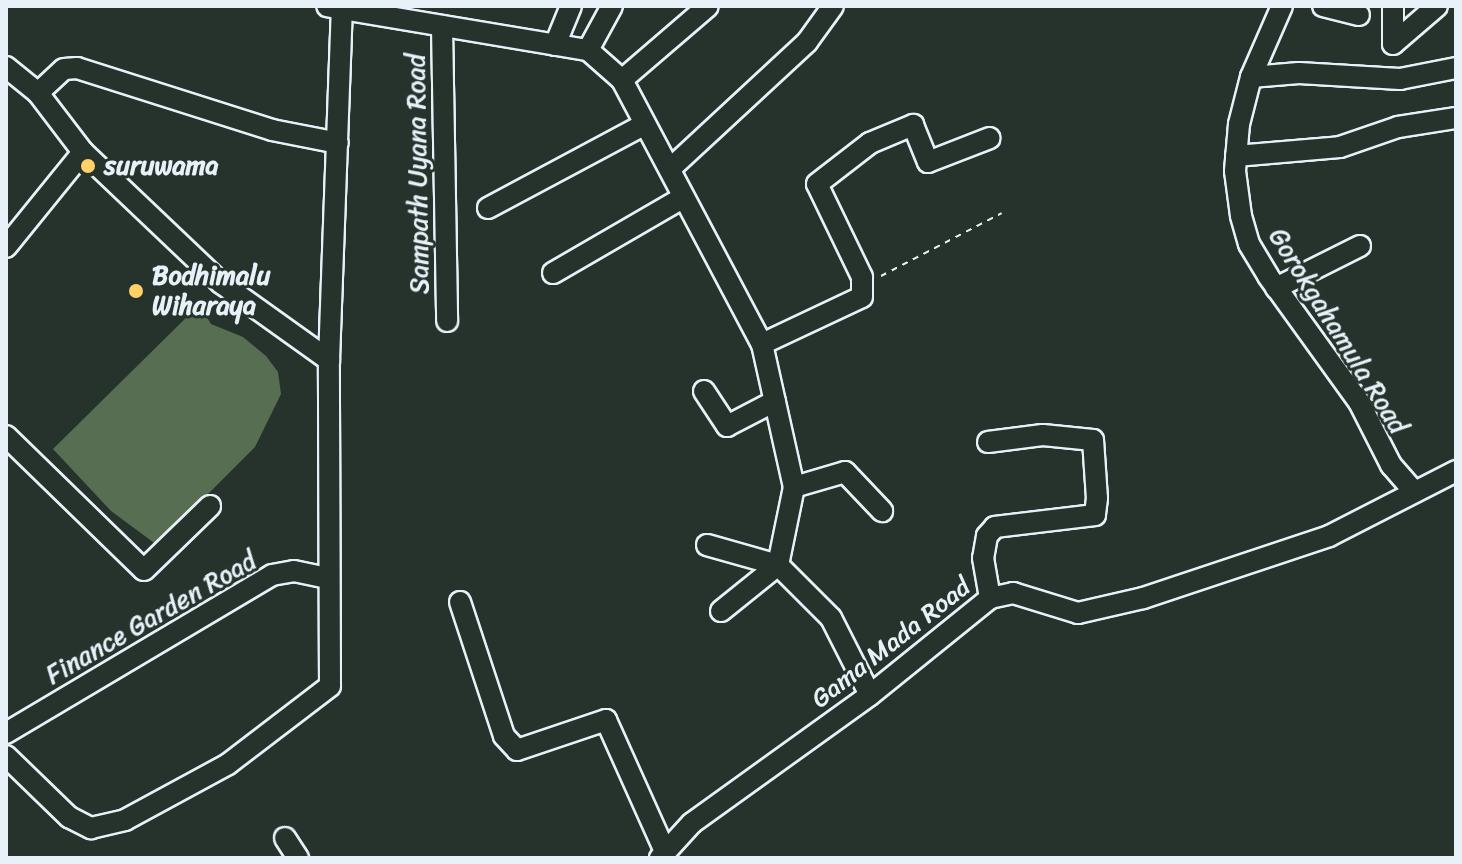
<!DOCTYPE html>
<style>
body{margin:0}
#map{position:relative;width:1462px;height:864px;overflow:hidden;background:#26332d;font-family:Sriracha,sans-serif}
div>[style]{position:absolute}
.green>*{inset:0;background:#586e52}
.path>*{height:2px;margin-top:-1px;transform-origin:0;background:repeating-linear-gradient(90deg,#e8f1f8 0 6px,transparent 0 12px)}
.roads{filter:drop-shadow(2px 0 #e8f1f8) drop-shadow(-2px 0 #e8f1f8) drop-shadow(0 2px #e8f1f8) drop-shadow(0 -2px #e8f1f8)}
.minor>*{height:20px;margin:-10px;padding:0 10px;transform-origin:10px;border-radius:10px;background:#26332d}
.dots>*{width:22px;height:22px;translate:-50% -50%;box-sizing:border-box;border:4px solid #26332d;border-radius:50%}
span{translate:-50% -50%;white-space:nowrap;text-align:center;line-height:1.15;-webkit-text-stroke:6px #26332d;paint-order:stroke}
.poi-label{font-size:26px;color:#e8f1f8;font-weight:700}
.left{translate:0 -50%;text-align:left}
.street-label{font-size:26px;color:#e8f1f8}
.frame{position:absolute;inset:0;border:8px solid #e8f1f8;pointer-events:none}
</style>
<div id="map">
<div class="green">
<i style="clip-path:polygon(199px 305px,211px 324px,243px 337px,266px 356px,278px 372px,281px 394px,255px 447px,157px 545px,111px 511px,53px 449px)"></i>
</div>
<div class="path">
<i style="left:881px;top:276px;width:136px;rotate:-27.5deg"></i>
</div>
<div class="roads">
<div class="minor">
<i style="left:1282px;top:6px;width:77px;rotate:113.6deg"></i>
<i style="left:1251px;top:77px;width:49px;rotate:104.3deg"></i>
<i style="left:1239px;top:124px;width:47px;rotate:94.9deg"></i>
<i style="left:1235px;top:171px;width:45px;rotate:82.4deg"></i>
<i style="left:1241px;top:216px;width:29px;rotate:74deg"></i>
<i style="left:1249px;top:244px;width:37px;rotate:59deg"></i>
<i style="left:1268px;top:276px;width:155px;rotate:54.2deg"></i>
<i style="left:1359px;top:402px;width:71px;rotate:63.1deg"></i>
<i style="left:1391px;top:465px;width:35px;rotate:49deg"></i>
<i style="left:1323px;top:6px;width:37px;rotate:14deg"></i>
<i style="left:1393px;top:6px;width:38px;rotate:90deg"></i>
<i style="left:1393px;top:44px;width:58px;rotate:-40.8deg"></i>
<i style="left:342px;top:9px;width:249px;rotate:9.5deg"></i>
<i style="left:588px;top:50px;width:45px;rotate:41.4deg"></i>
<i style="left:622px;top:80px;width:299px;rotate:62.1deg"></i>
<i style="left:762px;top:344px;width:147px;rotate:77.4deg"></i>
<i style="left:794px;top:487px;width:80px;rotate:101.6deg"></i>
<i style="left:778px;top:565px;width:75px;rotate:45deg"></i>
<i style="left:831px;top:618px;width:86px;rotate:63.1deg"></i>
<i style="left:442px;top:26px;width:295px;rotate:89deg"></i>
<i style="left:555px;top:45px;width:42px;rotate:-67.7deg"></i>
<i style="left:588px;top:50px;width:50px;rotate:-61.4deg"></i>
<i style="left:6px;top:67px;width:41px;rotate:39.1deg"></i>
<i style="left:38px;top:93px;width:74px;rotate:52.7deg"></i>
<i style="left:83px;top:152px;width:122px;rotate:129deg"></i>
<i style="left:1251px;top:77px;width:48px;rotate:-4.8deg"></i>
<i style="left:1299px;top:73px;width:101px;rotate:3.4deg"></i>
<i style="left:1400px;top:79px;width:57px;rotate:-11.1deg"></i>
<i style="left:622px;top:80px;width:113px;rotate:-40.7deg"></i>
<i style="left:38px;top:93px;width:35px;rotate:-43deg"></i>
<i style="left:64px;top:69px;width:13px;rotate:-4deg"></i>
<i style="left:77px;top:68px;width:205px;rotate:17.6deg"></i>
<i style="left:272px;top:130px;width:67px;rotate:11.1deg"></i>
<i style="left:83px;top:152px;width:190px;rotate:43.5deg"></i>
<i style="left:221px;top:283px;width:133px;rotate:35.5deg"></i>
<i style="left:1236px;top:156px;width:104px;rotate:-4.9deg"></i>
<i style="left:1340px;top:147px;width:61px;rotate:-19deg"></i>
<i style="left:1398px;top:127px;width:59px;rotate:-8.8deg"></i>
<i style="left:670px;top:169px;width:187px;rotate:-42.8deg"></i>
<i style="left:807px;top:42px;width:44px;rotate:-54.2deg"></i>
<i style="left:488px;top:208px;width:178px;rotate:-28.1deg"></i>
<i style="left:553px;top:273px;width:151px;rotate:-30.1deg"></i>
<i style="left:1276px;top:288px;width:94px;rotate:-26.6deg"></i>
<i style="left:762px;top:344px;width:110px;rotate:-25.2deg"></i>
<i style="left:862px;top:297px;width:20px;rotate:-90deg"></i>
<i style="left:862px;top:277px;width:103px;rotate:-115.8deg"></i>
<i style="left:817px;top:184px;width:67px;rotate:-37.7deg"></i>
<i style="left:870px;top:143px;width:47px;rotate:-22.7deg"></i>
<i style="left:913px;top:125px;width:40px;rotate:68deg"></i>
<i style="left:928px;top:162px;width:66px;rotate:-21.2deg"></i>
<i style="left:704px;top:391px;width:42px;rotate:56.7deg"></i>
<i style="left:727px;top:426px;width:54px;rotate:-27.5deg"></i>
<i style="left:6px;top:436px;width:192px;rotate:44.2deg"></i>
<i style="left:144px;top:570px;width:92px;rotate:-44.1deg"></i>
<i style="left:988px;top:442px;width:55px;rotate:-7.3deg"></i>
<i style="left:1043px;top:435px;width:50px;rotate:5.7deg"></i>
<i style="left:1093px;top:440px;width:58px;rotate:86.1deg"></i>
<i style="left:1097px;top:498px;width:17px;rotate:97deg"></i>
<i style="left:1095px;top:515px;width:101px;rotate:173.2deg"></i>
<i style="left:995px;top:527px;width:12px;rotate:132deg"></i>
<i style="left:987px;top:536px;width:22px;rotate:100deg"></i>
<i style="left:983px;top:558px;width:41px;rotate:80.1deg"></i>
<i style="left:794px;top:487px;width:53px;rotate:-16.4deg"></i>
<i style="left:845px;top:472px;width:54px;rotate:46.5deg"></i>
<i style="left:707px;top:545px;width:74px;rotate:15.7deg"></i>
<i style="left:460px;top:602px;width:141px;rotate:71.8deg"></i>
<i style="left:504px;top:736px;width:19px;rotate:47deg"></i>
<i style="left:517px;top:750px;width:94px;rotate:-18.6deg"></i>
<i style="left:606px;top:720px;width:144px;rotate:65.8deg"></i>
<i style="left:721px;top:611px;width:73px;rotate:-38.9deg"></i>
<i style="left:6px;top:733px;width:309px;rotate:-30.7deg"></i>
<i style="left:272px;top:575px;width:22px;rotate:-10deg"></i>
<i style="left:294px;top:571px;width:34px;rotate:12deg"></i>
<i style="left:6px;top:756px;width:88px;rotate:44.1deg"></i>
<i style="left:69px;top:817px;width:25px;rotate:27deg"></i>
<i style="left:91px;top:828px;width:35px;rotate:-13deg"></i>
<i style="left:125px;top:820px;width:117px;rotate:-28.5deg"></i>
<i style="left:228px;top:764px;width:128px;rotate:-37.4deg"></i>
<i style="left:330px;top:686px;width:326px;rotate:-90.2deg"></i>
<i style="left:329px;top:360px;width:351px;rotate:-87.9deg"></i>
<i style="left:342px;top:9px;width:15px;rotate:-169deg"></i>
<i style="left:285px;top:838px;width:24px;rotate:57deg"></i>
<i style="left:660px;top:858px;width:47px;rotate:-47.6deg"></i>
<i style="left:692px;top:823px;width:219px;rotate:-35.7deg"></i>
<i style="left:870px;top:695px;width:154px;rotate:-38.9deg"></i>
<i style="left:990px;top:598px;width:24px;rotate:-12deg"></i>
<i style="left:1013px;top:593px;width:68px;rotate:17.1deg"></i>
<i style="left:1078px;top:613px;width:67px;rotate:-13deg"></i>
<i style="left:1143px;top:598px;width:196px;rotate:-18.4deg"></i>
<i style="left:1329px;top:536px;width:143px;rotate:-27.1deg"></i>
</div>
</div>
<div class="dots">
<i style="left:88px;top:166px;background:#ffd166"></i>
<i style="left:136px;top:291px;background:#ffd166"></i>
</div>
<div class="poi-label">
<span class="left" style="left:104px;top:166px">suruwama</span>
<span class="left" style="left:152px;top:291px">Bodhimalu<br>Wiharaya</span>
</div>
<div class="street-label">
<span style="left:418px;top:174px;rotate:-91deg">Sampath Uyana Road</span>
<span style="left:1338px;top:331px;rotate:58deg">Gorokgahamula Road</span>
<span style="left:151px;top:618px;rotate:-30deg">Finance Garden Road</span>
<span style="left:891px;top:643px;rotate:-38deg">Gama Mada Road</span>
</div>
<div class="frame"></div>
</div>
